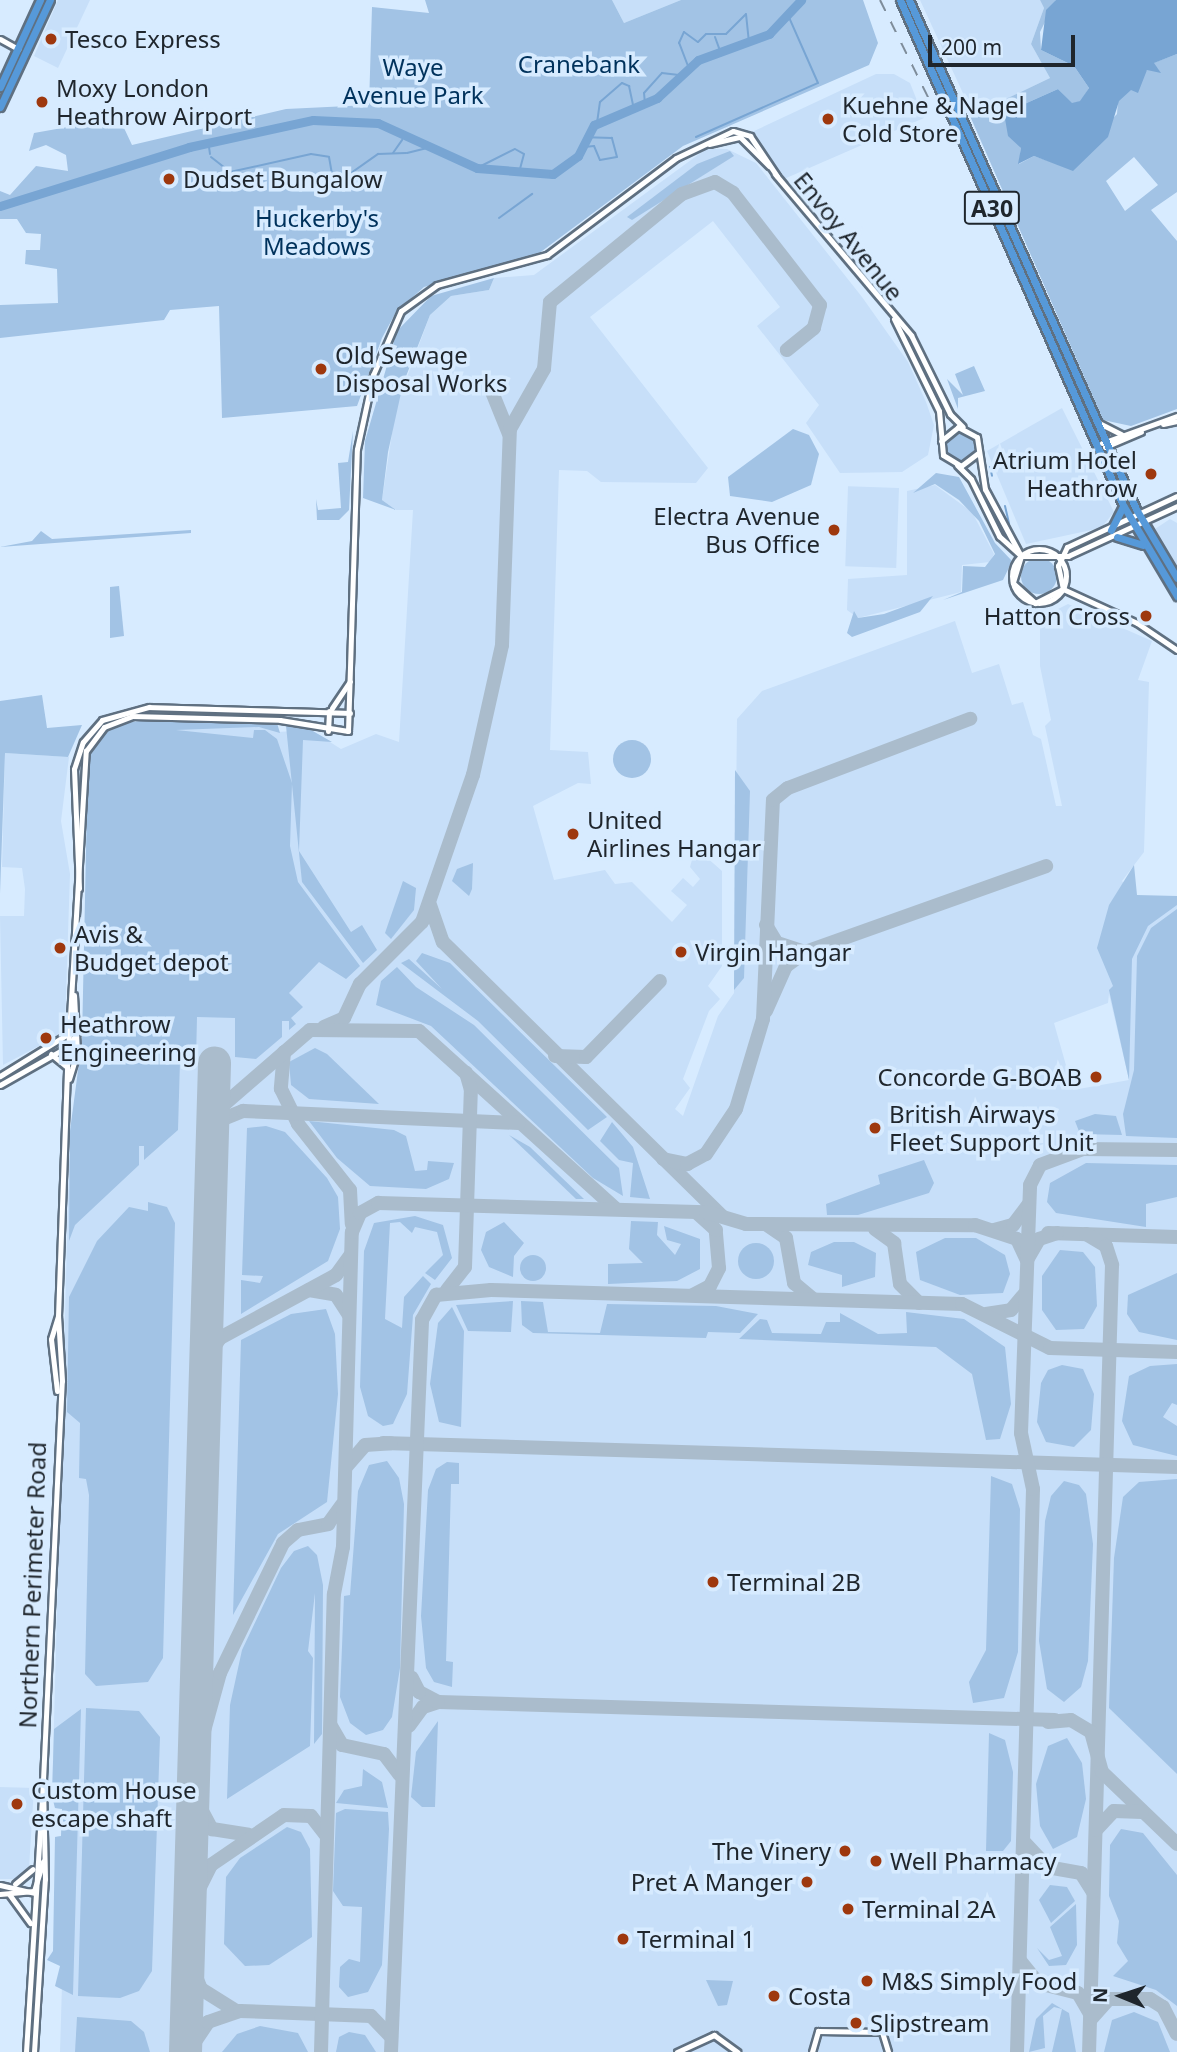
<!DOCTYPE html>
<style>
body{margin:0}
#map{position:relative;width:1177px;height:2052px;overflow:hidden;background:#d7ebff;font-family:"Noto Sans",sans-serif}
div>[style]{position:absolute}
.built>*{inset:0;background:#c7dff9;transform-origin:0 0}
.green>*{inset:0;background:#a2c3e5}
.round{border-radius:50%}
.water>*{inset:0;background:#78a5d3}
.stream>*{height:2px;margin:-1px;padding:0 1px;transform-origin:1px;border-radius:1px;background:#78a5d3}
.river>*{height:9px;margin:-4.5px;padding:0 4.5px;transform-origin:4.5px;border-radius:4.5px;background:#78a5d3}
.taxiway>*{height:14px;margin:-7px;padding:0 7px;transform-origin:7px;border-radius:7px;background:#aabccc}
.runway>*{height:33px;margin:-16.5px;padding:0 16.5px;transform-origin:16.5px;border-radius:16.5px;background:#aabccc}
.roads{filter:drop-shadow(2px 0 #5f7081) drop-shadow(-2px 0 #5f7081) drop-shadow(0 2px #5f7081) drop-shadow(0 -2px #5f7081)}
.minor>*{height:5px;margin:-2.5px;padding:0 2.5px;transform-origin:2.5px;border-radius:2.5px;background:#fff}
.minor>.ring{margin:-2.5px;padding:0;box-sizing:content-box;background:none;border:5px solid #fff;border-radius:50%}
.highway>*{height:7px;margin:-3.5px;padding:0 3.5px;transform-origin:3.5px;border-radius:3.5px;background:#5699d9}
.rail>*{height:2px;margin-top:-1px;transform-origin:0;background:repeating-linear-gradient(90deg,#7e8c9a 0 12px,transparent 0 24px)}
.dots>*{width:19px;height:19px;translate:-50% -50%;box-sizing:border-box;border:4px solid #d7ebff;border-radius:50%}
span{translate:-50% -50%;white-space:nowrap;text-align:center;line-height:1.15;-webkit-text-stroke:7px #d7ebff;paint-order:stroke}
.shield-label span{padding:2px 5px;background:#d7ebff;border:2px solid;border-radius:5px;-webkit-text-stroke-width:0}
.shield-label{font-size:23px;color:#1f262d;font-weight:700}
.poi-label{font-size:24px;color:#1f262d}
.left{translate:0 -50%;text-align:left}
.right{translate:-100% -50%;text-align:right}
.park-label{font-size:24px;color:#00325c}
.street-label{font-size:24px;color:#1f262d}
.north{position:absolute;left:1086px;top:1961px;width:70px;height:70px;-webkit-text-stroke:5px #d7ebff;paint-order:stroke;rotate:272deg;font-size:19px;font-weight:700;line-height:28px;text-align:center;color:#1f262d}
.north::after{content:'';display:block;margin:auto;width:24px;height:32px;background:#1f262d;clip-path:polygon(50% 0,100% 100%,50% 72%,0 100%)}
.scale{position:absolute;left:928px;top:35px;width:147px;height:32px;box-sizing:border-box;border:4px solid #1f262d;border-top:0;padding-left:9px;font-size:21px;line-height:24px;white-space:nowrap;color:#1f262d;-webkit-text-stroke:5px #d7ebff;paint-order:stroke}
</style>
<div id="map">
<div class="built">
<i style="clip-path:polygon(58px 0,90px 0,58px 68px,34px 56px)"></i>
<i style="clip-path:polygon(612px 0,681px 0,624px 23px)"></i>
<i style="clip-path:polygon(920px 0,1040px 0,1044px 8px,1031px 44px,1050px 78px,973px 115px)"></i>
<i style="clip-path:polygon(876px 74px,894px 74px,910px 83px,924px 118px,784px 179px,752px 132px)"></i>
<i style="clip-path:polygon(evenodd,706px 149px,727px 149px,756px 163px,862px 297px,908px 362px,926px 402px,934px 425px,928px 455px,902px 472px,840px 473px,806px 423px,819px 405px,757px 326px,780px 307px,713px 221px,590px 317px,708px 468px,696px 483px,601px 482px,587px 471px,559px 470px,550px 750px,588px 752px,591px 784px,578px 783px,533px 806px,554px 880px,605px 870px,615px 884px,632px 882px,672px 922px,687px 905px,671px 891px,683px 878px,693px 887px,700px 879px,690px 867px,693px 856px,705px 856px,722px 871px,722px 966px,708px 986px,720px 999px,709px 1011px,683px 1079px,690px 1088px,675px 1109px,683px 1116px,718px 1016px,734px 993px,737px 719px,762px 691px,955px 621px,972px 673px,999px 664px,1012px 705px,1023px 702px,1033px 735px,1041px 739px,1056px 806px,1062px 806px,1045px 726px,1051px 720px,1040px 666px,1040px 618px,1068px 604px,1152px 641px,1138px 680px,1149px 682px,1144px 852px,1122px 881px,1135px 898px,1177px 899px,1177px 2052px,60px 2052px,63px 1952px,55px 1837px,61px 1836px,62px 1809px,55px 1808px,52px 1796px,70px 1131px,131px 729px,272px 725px,278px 732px,311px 730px,341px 749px,376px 734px,399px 742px,413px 510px,396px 510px,382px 500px,396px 407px,430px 315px,451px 296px,489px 290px,494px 278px,534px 275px,706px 149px,1109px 994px,1129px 1080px,1073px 1090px,1054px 1023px,1108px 1003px,1109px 994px)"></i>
<i style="clip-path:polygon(1062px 408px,1114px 512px,1101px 528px,1026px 544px,987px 451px)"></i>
<i style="clip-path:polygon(935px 485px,972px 512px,994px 554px,990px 562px,962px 565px,961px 592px,858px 618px,847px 610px,848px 579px,907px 575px,907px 491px)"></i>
<i style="left:899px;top:488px;width:80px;height:51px;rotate:92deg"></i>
<i style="clip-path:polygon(1170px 519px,1177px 523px,1177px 566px,1155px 529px)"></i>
<i style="clip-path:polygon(5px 753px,69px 757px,61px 821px,70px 874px,65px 1025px,56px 1037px,3px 1065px,0 916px,24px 916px,25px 889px,22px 868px,2px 867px)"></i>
<i style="clip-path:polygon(0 1787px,34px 1788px,29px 1868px,17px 1879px,0 1879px)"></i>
</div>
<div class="green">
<i style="clip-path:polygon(425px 0,612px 0,624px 23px,681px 0,863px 0,878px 43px,869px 65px,683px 146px,534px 257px,424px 287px,396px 312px,382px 338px,357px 406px,222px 418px,219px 306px,170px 310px,164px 320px,0 338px,0 305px,58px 303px,57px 269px,25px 264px,26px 250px,40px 250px,41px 234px,26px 233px,17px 219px,0 219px,0 191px,10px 195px,36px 166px,68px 171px,66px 155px,46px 145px,29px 151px,34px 133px,96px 122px,109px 96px,132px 145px,286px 109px,369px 105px,372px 7px,429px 13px)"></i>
<i style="clip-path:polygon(evenodd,1040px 0,1056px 0,1040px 32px,1041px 50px,1074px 66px,1089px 88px,1081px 101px,1072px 104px,1058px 89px,1004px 113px,1021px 148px,1019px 164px,1034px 156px,1066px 167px,1117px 114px,1118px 101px,1148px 69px,1160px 72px,1153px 63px,1177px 54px,1177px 192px,1151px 210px,1177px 241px,1177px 409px,1131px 426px,1103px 420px,970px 116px,1050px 78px,1031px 44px,1044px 8px,1040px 0,1134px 157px,1158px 185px,1125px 211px,1106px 181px,1134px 157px)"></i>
<i style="clip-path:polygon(730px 151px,734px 156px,632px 220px,627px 217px,697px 164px)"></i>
<i style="clip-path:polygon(494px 278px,489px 290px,451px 296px,430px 315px,403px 384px,388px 452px,382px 500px,396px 510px,363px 498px,365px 441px,397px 331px,431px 296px)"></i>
<i style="clip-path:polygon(974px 366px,985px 391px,958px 398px,958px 409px,947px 379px,963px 395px,955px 374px)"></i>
<i style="clip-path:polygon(793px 429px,809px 435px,819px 454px,811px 485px,772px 502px,730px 496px,728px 477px)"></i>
<i style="clip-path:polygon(353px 431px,349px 510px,339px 520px,317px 520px,316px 499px,318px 510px,341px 508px,338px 463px,348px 462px)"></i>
<i class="round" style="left:945px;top:432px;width:30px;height:30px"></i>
<i style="clip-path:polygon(936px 473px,959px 477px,995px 543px,1012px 561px,1003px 580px,943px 600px,962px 592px,963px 566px,985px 567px,995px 554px,979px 521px,959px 500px,935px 484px,913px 493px)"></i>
<i style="clip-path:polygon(191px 530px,191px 533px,0 547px,32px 541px,41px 531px,52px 539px)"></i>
<i class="round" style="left:1021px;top:558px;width:36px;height:36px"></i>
<i style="clip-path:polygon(119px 586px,124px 636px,110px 638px,110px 587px)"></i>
<i style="clip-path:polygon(933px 596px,920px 612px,852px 637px,847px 633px,854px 611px,858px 618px,884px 614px)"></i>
<i style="clip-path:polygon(42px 695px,47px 728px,82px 725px,68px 757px,5px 753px,0 894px,0 701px)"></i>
<i style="clip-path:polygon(155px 719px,277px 723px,280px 733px,259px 727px,176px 730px,253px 738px,254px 730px,265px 730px,277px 739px,292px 783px,290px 846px,298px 882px,360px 966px,346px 979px,319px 962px,289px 993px,303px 1007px,291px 1018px,296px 1024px,289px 1030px,289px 1021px,282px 1021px,282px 1037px,256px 1059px,235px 1057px,235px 1018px,197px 1017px,196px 1061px,180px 1061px,178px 1130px,144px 1160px,144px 1146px,139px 1146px,139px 1165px,75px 1225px,69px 1241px,70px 1131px,82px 1040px,88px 757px,100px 735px,117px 724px)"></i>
<i style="clip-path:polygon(286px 726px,311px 730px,332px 742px,303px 740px,299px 851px,351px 932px,362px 925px,377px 950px,363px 963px,302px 882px)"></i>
<i class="round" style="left:613px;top:740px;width:38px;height:38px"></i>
<i style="clip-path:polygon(735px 770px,750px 791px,744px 978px,734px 990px)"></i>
<i style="clip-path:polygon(473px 863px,472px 889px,469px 896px,452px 881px,457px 869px)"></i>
<i style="clip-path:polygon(1134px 865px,1137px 895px,1177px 896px,1177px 905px,1148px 926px,1132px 959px,1129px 1080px,1109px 990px,1113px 986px,1097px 948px,1109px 905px)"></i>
<i style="clip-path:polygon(403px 881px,416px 888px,414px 910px,391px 939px,385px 933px)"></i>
<i style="clip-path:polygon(1177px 909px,1177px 1138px,1126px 1136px,1123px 1114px,1134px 1070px,1137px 956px,1151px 928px)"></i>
<i style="clip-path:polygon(422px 953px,450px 963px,607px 1117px,588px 1130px,478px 1021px,401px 963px,409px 959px,442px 989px,416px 961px)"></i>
<i style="clip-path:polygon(397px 967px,416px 987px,474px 1025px,619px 1168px,623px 1196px,593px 1178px,431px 1026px,376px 1005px,381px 981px)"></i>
<i style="clip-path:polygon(315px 1048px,327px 1054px,379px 1104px,309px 1099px,291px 1085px,289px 1062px)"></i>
<i style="clip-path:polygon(1095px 1114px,1116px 1116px,1122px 1135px,1080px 1134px,1075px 1121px)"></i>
<i style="clip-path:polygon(309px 1121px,394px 1130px,406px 1136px,415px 1171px,427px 1170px,428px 1161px,454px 1163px,449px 1179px,426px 1189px,370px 1186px,337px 1158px)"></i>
<i style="clip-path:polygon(612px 1122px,633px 1147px,650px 1199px,630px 1197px,633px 1163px,619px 1160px,600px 1141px)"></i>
<i style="clip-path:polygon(266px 1126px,285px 1132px,327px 1178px,338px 1197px,340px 1229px,328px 1261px,241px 1314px,241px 1280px,260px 1283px,263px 1276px,242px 1275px,247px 1128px)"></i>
<i style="clip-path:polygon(509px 1135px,530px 1147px,584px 1199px,576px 1199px)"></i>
<i style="clip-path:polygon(924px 1160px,934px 1183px,929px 1193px,858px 1215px,827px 1215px,826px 1204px,880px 1184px,878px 1175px)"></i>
<i style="clip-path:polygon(1086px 1163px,1177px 1165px,1177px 1197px,1146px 1204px,1146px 1227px,1056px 1213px,1047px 1202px,1050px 1183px)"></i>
<i style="clip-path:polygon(148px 1202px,167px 1207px,175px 1223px,163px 1658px,148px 1682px,96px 1686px,85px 1674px,89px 1495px,86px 1479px,79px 1478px,80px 1423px,67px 1412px,69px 1297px,97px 1241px,129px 1207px,148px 1211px)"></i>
<i style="clip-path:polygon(415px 1216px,443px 1225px,452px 1258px,435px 1280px,425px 1273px,443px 1255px,437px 1232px,415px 1227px,412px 1233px,400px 1222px,390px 1223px,385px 1319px,402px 1328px,404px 1297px,423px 1276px,431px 1284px,413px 1315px,407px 1394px,393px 1424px,383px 1426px,368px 1416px,360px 1387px,364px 1251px,374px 1223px)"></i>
<i style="clip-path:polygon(631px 1221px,658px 1222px,657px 1235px,675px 1255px,681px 1244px,667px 1240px,664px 1226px,700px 1239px,700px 1269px,677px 1281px,608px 1284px,608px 1264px,643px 1263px,629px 1249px)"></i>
<i style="clip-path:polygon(504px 1222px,524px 1243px,514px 1256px,513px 1277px,489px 1267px,481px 1250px,486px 1232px)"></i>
<i style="clip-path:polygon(945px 1238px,976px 1238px,1005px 1255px,1010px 1274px,1003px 1293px,960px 1295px,920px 1280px,916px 1252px)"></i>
<i style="clip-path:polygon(834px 1242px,854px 1242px,876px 1253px,875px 1277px,842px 1287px,842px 1275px,808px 1265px,811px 1252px)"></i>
<i class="round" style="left:738px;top:1243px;width:36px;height:36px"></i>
<i style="clip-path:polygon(1060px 1250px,1083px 1252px,1095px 1267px,1097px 1306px,1084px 1329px,1056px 1330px,1042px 1310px,1042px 1276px)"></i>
<i class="round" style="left:520px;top:1255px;width:26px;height:26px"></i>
<i style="clip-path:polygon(1177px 1273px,1177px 1340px,1139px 1332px,1127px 1314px,1128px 1295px)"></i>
<i style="clip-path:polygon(513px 1301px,511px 1332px,468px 1331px,456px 1305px)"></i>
<i style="clip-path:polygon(521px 1301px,543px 1302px,548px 1332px,600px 1333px,607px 1304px,716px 1306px,758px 1314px,740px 1333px,708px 1332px,706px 1338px,533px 1333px,522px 1325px)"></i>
<i style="clip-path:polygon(452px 1307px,464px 1331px,461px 1427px,439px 1422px,430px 1384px,438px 1323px)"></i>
<i style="clip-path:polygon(326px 1309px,335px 1334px,338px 1394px,327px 1502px,278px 1534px,233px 1615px,241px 1340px,291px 1314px)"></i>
<i style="clip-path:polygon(906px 1312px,964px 1319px,1005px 1347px,1011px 1404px,1000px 1439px,986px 1440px,972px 1374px,936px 1347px,739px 1339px,760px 1319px,767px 1320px,772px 1333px,821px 1334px,826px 1322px,840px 1322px,840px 1313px,878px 1334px,907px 1333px)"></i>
<i style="clip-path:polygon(1177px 1364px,1177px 1405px,1172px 1403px,1163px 1417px,1177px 1426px,1177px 1456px,1133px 1445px,1122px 1421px,1129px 1376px,1150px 1366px)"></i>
<i style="clip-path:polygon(1062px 1365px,1083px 1369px,1094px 1394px,1091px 1430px,1074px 1447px,1046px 1442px,1037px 1422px,1041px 1383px,1048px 1370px)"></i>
<i style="clip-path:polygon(387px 1461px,399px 1478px,404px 1504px,400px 1668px,392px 1717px,383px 1730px,366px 1735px,350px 1723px,340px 1697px,344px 1596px,350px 1595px,358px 1491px,369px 1465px)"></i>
<i style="clip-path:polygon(447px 1462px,459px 1463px,459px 1484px,451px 1484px,448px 1595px,446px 1661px,453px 1662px,452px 1687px,434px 1682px,426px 1668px,421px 1616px,428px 1490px,436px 1469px)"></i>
<i style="clip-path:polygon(991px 1476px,1012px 1484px,1020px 1509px,1018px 1652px,1004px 1698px,973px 1703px,969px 1682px,986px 1650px)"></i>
<i style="clip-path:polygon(1177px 1479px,1177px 1774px,1109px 1708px,1114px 1558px,1123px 1497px,1139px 1482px)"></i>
<i style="clip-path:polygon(1064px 1481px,1079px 1485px,1086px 1494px,1093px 1544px,1088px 1661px,1081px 1687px,1064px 1702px,1047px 1689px,1039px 1641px,1045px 1521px,1051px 1496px)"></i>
<i style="clip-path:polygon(308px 1546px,317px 1555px,323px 1585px,322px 1734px,314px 1744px,315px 1593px,308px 1651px,313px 1658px,310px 1746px,227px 1799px,230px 1705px,242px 1650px,281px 1568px,294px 1551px)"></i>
<i style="clip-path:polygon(86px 1708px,139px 1711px,160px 1737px,152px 1971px,139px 1991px,120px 1998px,78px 1996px)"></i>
<i style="clip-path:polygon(81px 1709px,73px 1995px,55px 1986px,60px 1966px,47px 1960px,53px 1951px,55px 1837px,61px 1836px,62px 1809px,55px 1808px,52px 1796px,54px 1729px)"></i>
<i style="clip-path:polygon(438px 1721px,435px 1807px,422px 1807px,411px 1797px,416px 1752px)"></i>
<i style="clip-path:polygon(989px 1733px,1005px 1740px,1013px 1772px,1011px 1841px,1003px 1851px,986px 1851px)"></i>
<i style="clip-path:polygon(1067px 1738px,1082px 1763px,1086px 1799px,1077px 1837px,1053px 1849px,1040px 1826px,1036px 1784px,1048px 1746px)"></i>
<i style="clip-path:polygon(363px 1769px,382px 1782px,388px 1808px,336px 1803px,344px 1790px,362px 1786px)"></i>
<i style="clip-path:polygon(345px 1809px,388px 1812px,389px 1829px,382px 1965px,368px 1992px,348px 1997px,339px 1987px,340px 1967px,349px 1959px,360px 1962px,362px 1907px,343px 1906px,333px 1891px,336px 1813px)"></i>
<i style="clip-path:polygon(287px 1827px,301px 1832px,310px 1849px,312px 1937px,269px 1965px,245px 1966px,224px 1944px,226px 1877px,240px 1858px)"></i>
<i style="clip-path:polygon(1121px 1829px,1143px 1833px,1177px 1875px,1177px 2006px,1156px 1990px,1113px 1976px,1128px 1961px,1117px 1943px,1119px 1921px,1109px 1896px,1110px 1845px)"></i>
<i style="clip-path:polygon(1050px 1885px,1067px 1887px,1075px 1901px,1051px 1923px,1039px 1900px)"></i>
<i style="clip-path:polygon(1076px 1904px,1077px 1945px,1066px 1965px,1049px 1966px,1037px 1948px,1049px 1960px,1062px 1956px,1050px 1927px)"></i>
<i style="clip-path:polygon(706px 1980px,733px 1981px,727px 2005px,718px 2006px)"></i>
<i style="clip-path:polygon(1052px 2003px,1069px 2013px,1076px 2052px,1052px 2052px,1062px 2009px,1054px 2007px,1043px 2016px,1045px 2048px,1029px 2052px,1036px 2019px)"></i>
<i style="clip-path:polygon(1134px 2012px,1158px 2022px,1170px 2052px,1104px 2052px,1112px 2020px)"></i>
<i style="clip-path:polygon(77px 2017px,131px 2021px,144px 2032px,150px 2052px,75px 2052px)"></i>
<i style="clip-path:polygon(260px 2026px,298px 2033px,308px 2052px,222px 2052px,237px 2034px)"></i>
<i style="clip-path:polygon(349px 2032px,365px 2035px,376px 2052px,336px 2052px,339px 2037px)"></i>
</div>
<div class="water">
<i style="clip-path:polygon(1056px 0,1177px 0,1177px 54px,1154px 63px,1161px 73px,1147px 70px,1138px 93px,1131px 90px,1119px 101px,1108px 137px,1073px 171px,1034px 156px,1018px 164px,1021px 148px,1008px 136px,1004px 113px,1058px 89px,1072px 103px,1080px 101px,1089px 88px,1074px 66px,1041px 50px,1046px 10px)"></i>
</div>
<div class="stream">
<i style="left:715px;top:37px;width:15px;rotate:70deg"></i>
<i style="left:688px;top:66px;width:25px;rotate:-111deg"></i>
<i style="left:679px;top:43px;width:12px;rotate:-66deg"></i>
<i style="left:684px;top:32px;width:17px;rotate:36deg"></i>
<i style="left:698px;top:42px;width:11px;rotate:-45deg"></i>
<i style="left:706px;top:34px;width:20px"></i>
<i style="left:726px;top:34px;width:28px;rotate:-45deg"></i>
<i style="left:746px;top:14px;width:28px;rotate:84deg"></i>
<i style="left:645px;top:104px;width:11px;rotate:-95deg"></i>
<i style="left:644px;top:93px;width:27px;rotate:-48deg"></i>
<i style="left:662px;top:73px;width:17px;rotate:7deg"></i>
<i style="left:597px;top:123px;width:21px;rotate:-82deg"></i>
<i style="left:600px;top:102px;width:29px;rotate:-41deg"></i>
<i style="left:622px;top:83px;width:8px;rotate:23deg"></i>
<i style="left:629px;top:86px;width:24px;rotate:78deg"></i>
<i style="left:403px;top:137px;width:3px;rotate:-72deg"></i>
<i style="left:696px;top:137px;width:133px;rotate:-23.9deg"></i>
<i style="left:818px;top:83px;width:74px;rotate:-113.8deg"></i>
<i style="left:209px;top:147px;width:7px;rotate:82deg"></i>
<i style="left:584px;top:147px;width:10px;rotate:-6deg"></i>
<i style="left:594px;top:146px;width:15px;rotate:67deg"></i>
<i style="left:600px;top:160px;width:17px;rotate:-10deg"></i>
<i style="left:617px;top:157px;width:20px;rotate:-105deg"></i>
<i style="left:612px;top:138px;width:24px;rotate:-178deg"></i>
<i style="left:393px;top:153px;width:16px;rotate:-55deg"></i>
<i style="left:407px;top:153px;width:29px;rotate:-14deg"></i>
<i style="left:211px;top:157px;width:24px;rotate:38deg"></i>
<i style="left:230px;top:172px;width:83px;rotate:-12.5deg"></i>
<i style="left:311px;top:154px;width:18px;rotate:9deg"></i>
<i style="left:329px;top:157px;width:28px;rotate:80deg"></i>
<i style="left:334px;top:185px;width:54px;rotate:-35.2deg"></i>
<i style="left:378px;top:154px;width:28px;rotate:-2deg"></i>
<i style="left:477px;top:168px;width:42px;rotate:-26.6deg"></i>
<i style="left:515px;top:149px;width:10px;rotate:29deg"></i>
<i style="left:524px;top:154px;width:20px;rotate:105deg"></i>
<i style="left:499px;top:218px;width:41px;rotate:-36deg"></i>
<i style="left:990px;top:467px;width:9px;rotate:77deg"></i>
<i style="left:1005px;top:506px;width:18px;rotate:77deg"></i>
</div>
<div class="river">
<i style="left:0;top:206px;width:198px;rotate:-17.3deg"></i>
<i style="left:189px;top:147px;width:127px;rotate:-12.3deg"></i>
<i style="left:313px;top:120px;width:65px;rotate:2.6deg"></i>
<i style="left:378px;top:123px;width:109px;rotate:24.4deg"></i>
<i style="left:477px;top:168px;width:76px;rotate:4.5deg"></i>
<i style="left:553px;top:174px;width:31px;rotate:-36deg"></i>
<i style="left:578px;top:156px;width:35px;rotate:-63deg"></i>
<i style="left:594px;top:125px;width:69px;rotate:-23.2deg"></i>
<i style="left:657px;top:98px;width:56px;rotate:-42.8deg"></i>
<i style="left:698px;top:60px;width:76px;rotate:-20.1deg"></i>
<i style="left:769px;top:34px;width:47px;rotate:-46.7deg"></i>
</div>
<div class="taxiway">
<i style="left:492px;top:392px;width:45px;rotate:68deg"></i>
<i style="left:430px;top:905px;width:39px;rotate:71deg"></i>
<i style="left:443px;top:942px;width:391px;rotate:44.5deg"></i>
<i style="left:766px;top:925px;width:21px;rotate:59deg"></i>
<i style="left:777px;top:943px;width:29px;rotate:18deg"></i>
<i style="left:766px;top:1011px;width:49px;rotate:-66deg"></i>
<i style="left:786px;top:966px;width:24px;rotate:-36deg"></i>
<i style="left:805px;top:952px;width:256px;rotate:-19.6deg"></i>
<i style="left:324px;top:1027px;width:22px;rotate:-24deg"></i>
<i style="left:344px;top:1018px;width:38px;rotate:-65deg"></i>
<i style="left:360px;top:984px;width:88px;rotate:-45deg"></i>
<i style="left:422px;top:922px;width:156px;rotate:-70.9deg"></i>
<i style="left:473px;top:775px;width:133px;rotate:-77.4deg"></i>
<i style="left:502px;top:645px;width:216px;rotate:-87.9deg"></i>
<i style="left:510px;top:429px;width:69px;rotate:-60.5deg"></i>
<i style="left:544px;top:369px;width:67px;rotate:-84.9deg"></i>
<i style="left:550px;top:302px;width:171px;rotate:-39.3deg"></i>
<i style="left:682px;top:194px;width:35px;rotate:-20deg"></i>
<i style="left:715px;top:182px;width:21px;rotate:31deg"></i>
<i style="left:733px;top:193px;width:142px;rotate:52.2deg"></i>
<i style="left:820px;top:305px;width:24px;rotate:105deg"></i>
<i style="left:814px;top:328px;width:35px;rotate:141deg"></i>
<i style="left:284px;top:1052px;width:37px;rotate:95deg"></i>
<i style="left:281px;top:1089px;width:39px;rotate:64deg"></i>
<i style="left:298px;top:1124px;width:84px;rotate:51.8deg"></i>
<i style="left:350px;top:1190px;width:34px;rotate:87deg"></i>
<i style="left:555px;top:1056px;width:31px;rotate:2deg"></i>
<i style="left:586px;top:1057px;width:106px;rotate:-45.8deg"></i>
<i style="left:212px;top:1125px;width:19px;rotate:-65deg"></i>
<i style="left:220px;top:1108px;width:119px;rotate:-40.9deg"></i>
<i style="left:310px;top:1030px;width:109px;rotate:0.5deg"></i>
<i style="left:419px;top:1031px;width:264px;rotate:42.1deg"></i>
<i style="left:212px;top:1138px;width:22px;rotate:-60deg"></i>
<i style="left:223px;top:1119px;width:22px;rotate:-22deg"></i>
<i style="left:243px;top:1111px;width:276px;rotate:2.5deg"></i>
<i style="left:663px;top:1159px;width:25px;rotate:12deg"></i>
<i style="left:687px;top:1164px;width:21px;rotate:-28deg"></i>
<i style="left:706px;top:1154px;width:54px;rotate:-56.3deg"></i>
<i style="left:736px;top:1109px;width:94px;rotate:-73.3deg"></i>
<i style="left:763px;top:1019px;width:219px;rotate:-87.4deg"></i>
<i style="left:773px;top:800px;width:19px;rotate:-39deg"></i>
<i style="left:788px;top:788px;width:195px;rotate:-20.8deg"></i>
<i style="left:767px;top:1225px;width:23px;rotate:34deg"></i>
<i style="left:786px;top:1238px;width:46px;rotate:79.9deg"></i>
<i style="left:794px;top:1283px;width:25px;rotate:40deg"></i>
<i style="left:875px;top:1229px;width:24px;rotate:36deg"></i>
<i style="left:894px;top:1243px;width:41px;rotate:81.7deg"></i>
<i style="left:900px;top:1284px;width:27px;rotate:45deg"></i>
<i style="left:994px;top:1230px;width:20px;rotate:-15deg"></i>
<i style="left:1013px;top:1225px;width:25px;rotate:-53deg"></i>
<i style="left:1048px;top:1233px;width:129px;rotate:1.8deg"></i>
<i style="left:1086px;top:1234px;width:23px;rotate:31deg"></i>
<i style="left:1106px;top:1246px;width:20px;rotate:72deg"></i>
<i style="left:1112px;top:1265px;width:787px;rotate:91.67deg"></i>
<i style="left:309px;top:1290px;width:27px;rotate:10deg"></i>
<i style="left:336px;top:1295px;width:24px;rotate:57deg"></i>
<i style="left:447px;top:1290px;width:29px;rotate:-52deg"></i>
<i style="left:465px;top:1267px;width:177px;rotate:-88.1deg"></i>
<i style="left:471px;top:1090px;width:18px;rotate:-106deg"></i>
<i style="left:693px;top:1295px;width:19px;rotate:-28deg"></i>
<i style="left:710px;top:1286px;width:20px;rotate:-63deg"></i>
<i style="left:719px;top:1268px;width:38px;rotate:-95deg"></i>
<i style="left:716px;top:1230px;width:25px;rotate:-138deg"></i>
<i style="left:986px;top:1314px;width:25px;rotate:-9deg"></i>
<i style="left:1011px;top:1310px;width:23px;rotate:-50deg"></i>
<i style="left:205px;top:1361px;width:27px;rotate:-57deg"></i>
<i style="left:220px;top:1338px;width:132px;rotate:-28.5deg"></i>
<i style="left:336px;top:1275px;width:24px;rotate:-54deg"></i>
<i style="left:383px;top:1443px;width:794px;rotate:1.73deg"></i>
<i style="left:346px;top:1467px;width:29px;rotate:-49deg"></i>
<i style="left:365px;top:1445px;width:26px;rotate:-4deg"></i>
<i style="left:438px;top:1702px;width:617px;rotate:1.67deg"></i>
<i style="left:1048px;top:1722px;width:23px;rotate:-5deg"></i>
<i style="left:1071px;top:1720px;width:23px;rotate:31deg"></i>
<i style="left:1091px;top:1732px;width:41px;rotate:74.6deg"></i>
<i style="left:1102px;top:1772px;width:104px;rotate:43.8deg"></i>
<i style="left:331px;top:1726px;width:22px;rotate:60deg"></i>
<i style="left:342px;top:1745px;width:43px;rotate:12.1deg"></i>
<i style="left:384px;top:1754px;width:26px;rotate:53deg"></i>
<i style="left:409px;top:1726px;width:24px;rotate:-54deg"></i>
<i style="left:423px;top:1707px;width:16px;rotate:-18deg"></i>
<i style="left:438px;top:1702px;width:21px;rotate:-152deg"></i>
<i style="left:419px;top:1692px;width:16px;rotate:-117deg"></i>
<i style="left:193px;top:1771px;width:102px;rotate:-74.6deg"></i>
<i style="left:220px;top:1673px;width:144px;rotate:-64.1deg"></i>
<i style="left:283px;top:1543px;width:20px;rotate:-41deg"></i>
<i style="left:298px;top:1530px;width:31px;rotate:-11deg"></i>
<i style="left:328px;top:1524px;width:24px;rotate:-54deg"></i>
<i style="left:193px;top:1794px;width:40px;rotate:62deg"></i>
<i style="left:212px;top:1829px;width:37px;rotate:9deg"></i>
<i style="left:1096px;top:1830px;width:26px;rotate:-47deg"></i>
<i style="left:1114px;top:1811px;width:28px;rotate:2deg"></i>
<i style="left:1025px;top:1843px;width:33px;rotate:47deg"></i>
<i style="left:1047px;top:1867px;width:35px;rotate:10deg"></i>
<i style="left:1081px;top:1873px;width:22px;rotate:58deg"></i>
<i style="left:189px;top:1909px;width:49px;rotate:-63.4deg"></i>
<i style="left:211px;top:1865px;width:88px;rotate:-34.4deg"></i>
<i style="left:284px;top:1815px;width:27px;rotate:2deg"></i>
<i style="left:311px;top:1816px;width:24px;rotate:52deg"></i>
<i style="left:188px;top:1957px;width:35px;rotate:68deg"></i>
<i style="left:201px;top:1989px;width:40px;rotate:32deg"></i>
<i style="left:1021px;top:1962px;width:27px;rotate:51deg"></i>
<i style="left:1038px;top:1983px;width:41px;rotate:14deg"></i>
<i style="left:1078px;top:1993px;width:22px;rotate:60deg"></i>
<i style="left:1091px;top:2019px;width:27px;rotate:-48deg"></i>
<i style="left:1109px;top:1999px;width:41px"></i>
<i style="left:1150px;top:1999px;width:15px;rotate:32deg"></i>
<i style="left:1163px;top:2007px;width:30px;rotate:63deg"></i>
<i style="left:188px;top:2052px;width:36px;rotate:-56deg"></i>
<i style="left:208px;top:2022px;width:34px;rotate:-19deg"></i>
<i style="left:240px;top:2011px;width:131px;rotate:2.2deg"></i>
<i style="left:371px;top:2016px;width:29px;rotate:46deg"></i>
<i style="left:321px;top:2052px;width:458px;rotate:-88.4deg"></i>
<i style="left:334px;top:1594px;width:48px;rotate:-79.2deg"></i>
<i style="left:343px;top:1547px;width:315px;rotate:-88.4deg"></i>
<i style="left:352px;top:1232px;width:21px;rotate:-67deg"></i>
<i style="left:360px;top:1213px;width:21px;rotate:-29deg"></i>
<i style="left:378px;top:1203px;width:328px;rotate:1.6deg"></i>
<i style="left:706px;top:1212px;width:42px;rotate:16.7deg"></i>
<i style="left:746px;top:1224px;width:229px;rotate:0.3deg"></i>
<i style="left:975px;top:1225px;width:44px;rotate:18.4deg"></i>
<i style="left:1017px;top:1239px;width:23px;rotate:65deg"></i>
<i style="left:1027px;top:1260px;width:24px;rotate:-60deg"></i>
<i style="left:1039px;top:1239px;width:19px;rotate:-18deg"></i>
<i style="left:391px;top:2052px;width:733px;rotate:-87.57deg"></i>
<i style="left:422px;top:1320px;width:29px;rotate:-61deg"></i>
<i style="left:436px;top:1295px;width:55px;rotate:-5.2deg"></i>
<i style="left:491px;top:1290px;width:471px;rotate:1.7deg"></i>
<i style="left:962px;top:1304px;width:98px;rotate:26.6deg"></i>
<i style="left:1050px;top:1348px;width:127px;rotate:1.8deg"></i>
<i style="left:1017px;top:2052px;width:563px;rotate:-88.37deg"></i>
<i style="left:1033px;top:1489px;width:57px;rotate:-102.1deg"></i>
<i style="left:1021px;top:1433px;width:248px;rotate:-87.9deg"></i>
<i style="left:1030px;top:1185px;width:22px;rotate:-63deg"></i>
<i style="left:1040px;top:1165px;width:46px;rotate:-20.4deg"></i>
<i style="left:1083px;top:1149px;width:94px;rotate:0.6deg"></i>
</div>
<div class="runway">
<i style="left:185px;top:2052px;width:990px;rotate:-88.32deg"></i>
</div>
<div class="roads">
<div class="minor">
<i style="left:0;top:39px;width:21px;rotate:29deg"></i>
<i style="left:709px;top:144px;width:32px;rotate:-13deg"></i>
<i style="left:740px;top:137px;width:41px;rotate:45deg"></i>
<i style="left:775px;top:174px;width:211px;rotate:49.8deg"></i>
<i style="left:911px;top:335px;width:88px;rotate:63.7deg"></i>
<i style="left:950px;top:414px;width:18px;rotate:45deg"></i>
<i style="left:894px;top:319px;width:102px;rotate:63.9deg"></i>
<i style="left:939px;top:411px;width:44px;rotate:84.8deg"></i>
<i style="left:943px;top:455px;width:21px;rotate:31deg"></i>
<i style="left:961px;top:466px;width:21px;rotate:-37deg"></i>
<i style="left:1099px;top:423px;width:25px;rotate:27deg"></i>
<i style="left:1163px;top:424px;width:14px;rotate:-12deg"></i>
<i style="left:941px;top:441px;width:22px;rotate:-39deg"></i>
<i style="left:958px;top:427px;width:21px;rotate:28deg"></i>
<i style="left:977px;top:437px;width:53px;rotate:81.3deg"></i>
<i style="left:985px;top:489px;width:76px;rotate:61.8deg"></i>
<i style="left:1021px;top:556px;width:28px;rotate:107deg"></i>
<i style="left:1102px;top:443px;width:80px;rotate:-19.8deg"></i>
<i style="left:1105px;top:447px;width:39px;rotate:-23deg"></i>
<i style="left:957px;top:465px;width:20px;rotate:45deg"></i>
<i style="left:971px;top:479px;width:64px;rotate:63.8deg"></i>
<i style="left:999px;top:536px;width:30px;rotate:42deg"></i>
<i style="left:1021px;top:556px;width:47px"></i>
<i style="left:1068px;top:556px;width:120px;rotate:-24.6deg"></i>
<i class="ring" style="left:1012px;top:549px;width:49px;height:49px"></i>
<i style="left:1013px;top:583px;width:30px;rotate:42deg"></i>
<i style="left:1063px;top:589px;width:24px;rotate:-102deg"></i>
<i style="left:1058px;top:566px;width:21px;rotate:-65deg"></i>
<i style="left:1067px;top:547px;width:121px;rotate:-24.9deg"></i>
<i style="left:1063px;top:589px;width:81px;rotate:24.7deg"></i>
<i style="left:1137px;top:623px;width:48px;rotate:34deg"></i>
<i style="left:1035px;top:603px;width:31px;rotate:-27deg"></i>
<i style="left:332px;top:708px;width:32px;rotate:-56deg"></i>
<i style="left:328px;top:731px;width:20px;rotate:-87deg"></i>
<i style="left:79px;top:888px;width:119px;rotate:-92.4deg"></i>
<i style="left:74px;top:769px;width:28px;rotate:-72deg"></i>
<i style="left:83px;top:742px;width:29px;rotate:-49deg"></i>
<i style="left:102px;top:720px;width:49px;rotate:-15.5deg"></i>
<i style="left:149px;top:707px;width:201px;rotate:1.7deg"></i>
<i style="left:51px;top:1054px;width:21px;rotate:39deg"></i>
<i style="left:0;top:1076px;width:80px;rotate:-31.7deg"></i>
<i style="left:69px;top:1079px;width:28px;rotate:-73deg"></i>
<i style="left:77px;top:1052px;width:57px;rotate:-93deg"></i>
<i style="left:0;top:1085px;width:79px;rotate:-29.5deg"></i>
<i style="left:69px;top:1046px;width:16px;rotate:-60deg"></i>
<i style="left:57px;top:1391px;width:52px;rotate:-96.6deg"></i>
<i style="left:51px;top:1339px;width:24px;rotate:-73deg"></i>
<i style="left:15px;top:1884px;width:23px;rotate:-40deg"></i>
<i style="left:0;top:1885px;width:36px;rotate:13deg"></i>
<i style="left:34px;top:1891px;width:31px;rotate:-73deg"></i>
<i style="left:0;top:1894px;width:34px;rotate:-5deg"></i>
<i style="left:9px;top:1894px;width:36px;rotate:54deg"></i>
<i style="left:26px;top:2052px;width:273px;rotate:-86.4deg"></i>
<i style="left:34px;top:2052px;width:173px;rotate:-86.4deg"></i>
<i style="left:45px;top:1879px;width:99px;rotate:-91.2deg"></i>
<i style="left:43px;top:1780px;width:399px;rotate:-87.3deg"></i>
<i style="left:62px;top:1381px;width:65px;rotate:-93.5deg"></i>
<i style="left:58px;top:1316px;width:249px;rotate:-87.9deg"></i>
<i style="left:67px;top:1067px;width:317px;rotate:-86.6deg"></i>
<i style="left:86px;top:751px;width:30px;rotate:-53deg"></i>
<i style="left:104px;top:727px;width:30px;rotate:-21deg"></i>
<i style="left:132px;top:716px;width:148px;rotate:1.5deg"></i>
<i style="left:280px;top:720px;width:69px;rotate:9.2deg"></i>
<i style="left:348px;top:731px;width:282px;rotate:-88.2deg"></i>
<i style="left:357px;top:449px;width:76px;rotate:-77.8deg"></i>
<i style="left:373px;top:375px;width:70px;rotate:-66.4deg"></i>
<i style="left:401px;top:311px;width:44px;rotate:-35.8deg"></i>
<i style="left:437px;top:285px;width:114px;rotate:-15.3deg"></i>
<i style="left:547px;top:255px;width:161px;rotate:-36.9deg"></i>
<i style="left:676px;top:158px;width:63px;rotate:-25.3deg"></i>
<i style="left:733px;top:131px;width:18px;rotate:16deg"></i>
<i style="left:750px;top:136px;width:48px;rotate:56deg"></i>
<i style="left:677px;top:2052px;width:41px;rotate:-24.7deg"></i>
<i style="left:714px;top:2035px;width:29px;rotate:36deg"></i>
<i style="left:812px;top:2052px;width:22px;rotate:-74deg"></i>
<i style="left:818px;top:2031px;width:64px;rotate:0.9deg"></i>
<i style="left:882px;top:2032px;width:21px;rotate:73deg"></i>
</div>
<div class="highway">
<i style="left:900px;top:0;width:552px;rotate:66.17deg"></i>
<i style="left:1123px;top:505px;width:106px;rotate:59.3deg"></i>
<i style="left:909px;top:0;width:557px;rotate:65.96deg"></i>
<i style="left:1136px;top:509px;width:80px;rotate:59.3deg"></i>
<i style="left:0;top:87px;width:96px;rotate:-65.3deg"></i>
<i style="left:0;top:107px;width:118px;rotate:-65deg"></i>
<i style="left:1111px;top:530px;width:27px;rotate:-63deg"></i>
<i style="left:1117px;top:537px;width:27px;rotate:17deg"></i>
</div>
</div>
<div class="rail">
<i style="left:880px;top:0;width:115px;rotate:63.7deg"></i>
</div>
<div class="dots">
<i style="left:51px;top:39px;background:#9e380e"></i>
<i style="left:42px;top:102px;background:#9e380e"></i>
<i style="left:828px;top:119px;background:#9e380e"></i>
<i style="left:169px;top:179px;background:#9e380e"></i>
<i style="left:321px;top:369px;background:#9e380e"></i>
<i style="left:1151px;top:474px;background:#9e380e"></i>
<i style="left:834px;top:530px;background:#9e380e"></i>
<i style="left:1146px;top:616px;background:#9e380e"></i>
<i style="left:573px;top:834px;background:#9e380e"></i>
<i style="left:60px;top:948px;background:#9e380e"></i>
<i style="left:681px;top:952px;background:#9e380e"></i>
<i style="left:46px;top:1038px;background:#9e380e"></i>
<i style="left:1096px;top:1077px;background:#9e380e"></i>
<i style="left:875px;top:1128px;background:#9e380e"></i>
<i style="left:713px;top:1582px;background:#9e380e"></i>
<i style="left:17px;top:1804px;background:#9e380e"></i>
<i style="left:845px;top:1851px;background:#9e380e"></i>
<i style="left:876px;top:1861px;background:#9e380e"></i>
<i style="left:807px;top:1882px;background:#9e380e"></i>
<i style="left:848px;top:1909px;background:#9e380e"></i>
<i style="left:623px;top:1939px;background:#9e380e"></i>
<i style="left:867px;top:1981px;background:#9e380e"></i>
<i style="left:774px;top:1996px;background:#9e380e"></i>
<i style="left:856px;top:2023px;background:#9e380e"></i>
</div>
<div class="shield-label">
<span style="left:992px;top:208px">A30</span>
</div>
<div class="poi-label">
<span class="left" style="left:65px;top:39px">Tesco Express</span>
<span class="left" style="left:56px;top:102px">Moxy London<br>Heathrow Airport</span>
<span class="left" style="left:842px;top:119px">Kuehne &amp; Nagel<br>Cold Store</span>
<span class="left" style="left:183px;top:179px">Dudset Bungalow</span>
<span class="left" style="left:335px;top:369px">Old Sewage<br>Disposal Works</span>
<span class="right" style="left:1137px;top:474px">Atrium Hotel<br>Heathrow</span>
<span class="right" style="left:820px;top:530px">Electra Avenue<br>Bus Office</span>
<span class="right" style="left:1130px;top:616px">Hatton Cross</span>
<span class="left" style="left:587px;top:834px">United<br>Airlines Hangar</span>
<span class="left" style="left:74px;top:948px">Avis &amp;<br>Budget depot</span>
<span class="left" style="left:695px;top:952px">Virgin Hangar</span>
<span class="left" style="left:60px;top:1038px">Heathrow<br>Engineering</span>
<span class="right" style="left:1082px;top:1077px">Concorde G-BOAB</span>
<span class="left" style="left:889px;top:1128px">British Airways<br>Fleet Support Unit</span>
<span class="left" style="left:727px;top:1582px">Terminal 2B</span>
<span class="left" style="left:31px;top:1804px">Custom House<br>escape shaft</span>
<span class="right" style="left:831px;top:1851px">The Vinery</span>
<span class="left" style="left:890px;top:1861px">Well Pharmacy</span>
<span class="right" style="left:793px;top:1882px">Pret A Manger</span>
<span class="left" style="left:862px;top:1909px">Terminal 2A</span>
<span class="left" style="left:637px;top:1939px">Terminal 1</span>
<span class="left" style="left:881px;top:1981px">M&amp;S Simply Food</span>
<span class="left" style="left:788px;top:1996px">Costa</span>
<span class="left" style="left:870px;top:2023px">Slipstream</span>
</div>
<div class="park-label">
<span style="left:579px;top:64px">Cranebank</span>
<span style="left:413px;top:81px">Waye<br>Avenue Park</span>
<span style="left:317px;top:232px">Huckerby's<br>Meadows</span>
</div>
<div class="street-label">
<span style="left:849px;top:236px;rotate:51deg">Envoy Avenue</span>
<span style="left:32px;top:1585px;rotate:-88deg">Northern Perimeter Road</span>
</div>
<div class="north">N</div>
<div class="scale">200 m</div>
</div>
